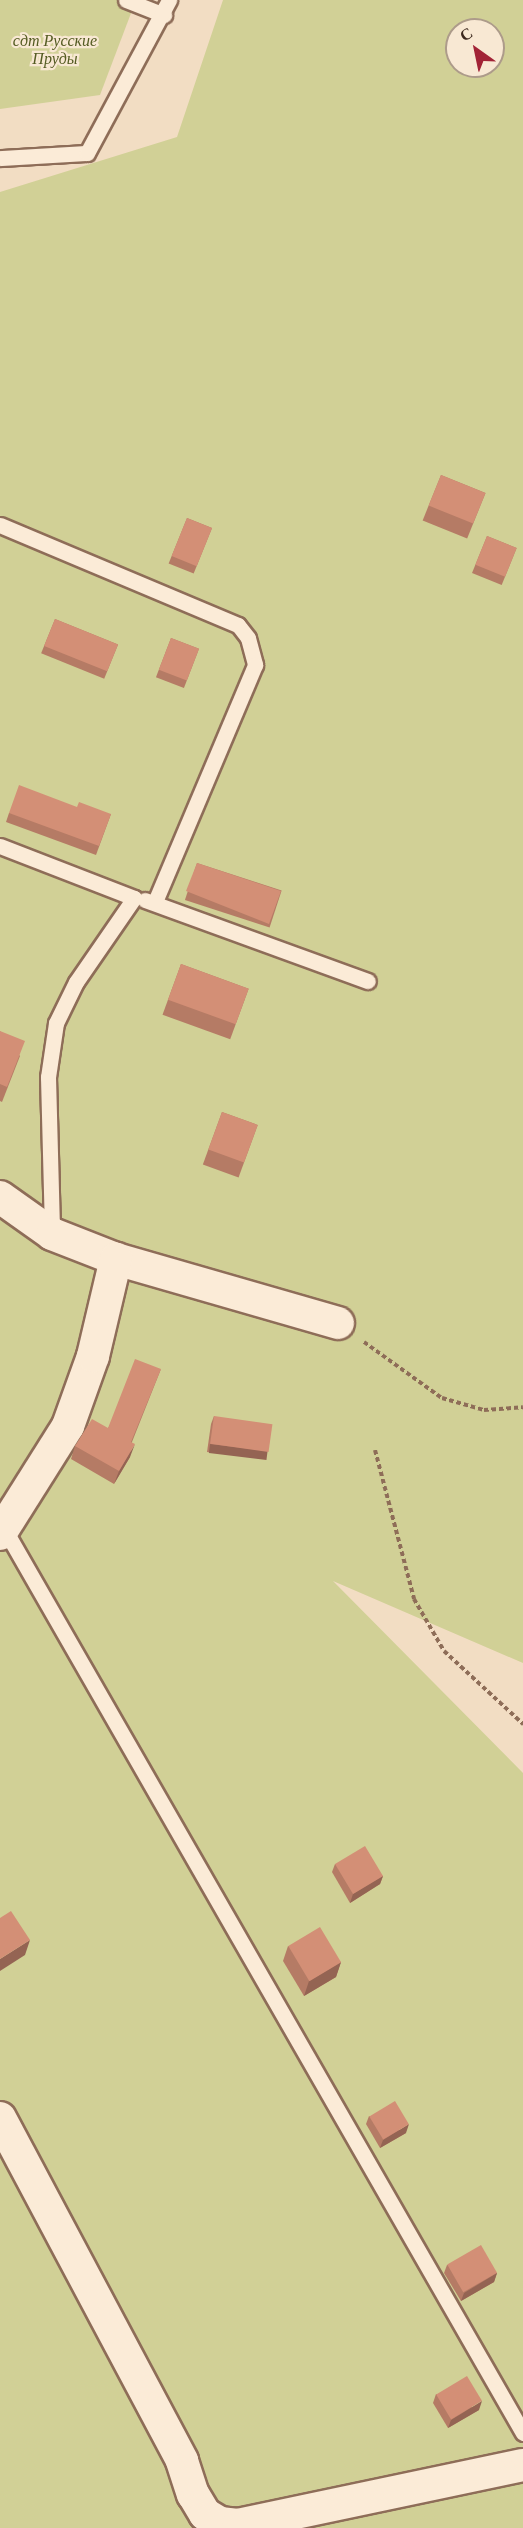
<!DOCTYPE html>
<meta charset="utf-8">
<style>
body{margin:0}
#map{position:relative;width:523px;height:2528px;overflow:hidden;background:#f2ddc3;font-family:Georgia,serif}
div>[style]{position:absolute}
.green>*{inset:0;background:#d1d096}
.path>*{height:4px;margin-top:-2px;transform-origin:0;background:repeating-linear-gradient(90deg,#8e6d58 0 4.5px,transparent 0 7.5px)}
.roads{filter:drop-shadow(2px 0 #8e6d58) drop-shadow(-2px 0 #8e6d58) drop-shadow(0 2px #8e6d58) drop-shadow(0 -2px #8e6d58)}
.service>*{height:15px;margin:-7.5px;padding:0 7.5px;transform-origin:7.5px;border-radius:7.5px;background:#fbebd7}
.minor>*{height:32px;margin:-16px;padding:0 16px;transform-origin:16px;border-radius:16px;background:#fbebd7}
.wall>*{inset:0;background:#b57b65;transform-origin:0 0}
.shaded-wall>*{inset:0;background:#946453;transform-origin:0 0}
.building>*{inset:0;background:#d38f76;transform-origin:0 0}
span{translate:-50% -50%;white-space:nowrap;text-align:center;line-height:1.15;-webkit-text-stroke:4.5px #f8e8d3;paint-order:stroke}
.park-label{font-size:16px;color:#545b22;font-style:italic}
.north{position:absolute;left:445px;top:18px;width:60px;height:60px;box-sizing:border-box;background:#f8e8d3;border:2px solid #ad9b8a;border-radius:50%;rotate:327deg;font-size:16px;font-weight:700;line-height:24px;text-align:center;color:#3c281d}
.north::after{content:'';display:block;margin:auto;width:21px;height:27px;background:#a22336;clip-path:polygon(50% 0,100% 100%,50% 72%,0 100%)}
</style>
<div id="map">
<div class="green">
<i style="clip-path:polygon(0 0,136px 0,100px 95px,0 109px)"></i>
<i style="clip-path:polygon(evenodd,223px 0,523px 0,523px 1663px,333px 1581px,523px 1773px,523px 2528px,0 2528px,0 192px,177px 137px,223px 0,457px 30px,493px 30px,493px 66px,457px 66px,457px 30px)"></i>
</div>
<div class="path">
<i style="left:364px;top:1342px;width:96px;rotate:35.7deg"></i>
<i style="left:442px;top:1398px;width:44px;rotate:15.9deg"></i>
<i style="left:484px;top:1410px;width:39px;rotate:-4deg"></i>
<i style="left:375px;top:1450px;width:154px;rotate:75.3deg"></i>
<i style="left:414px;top:1599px;width:60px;rotate:60deg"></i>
<i style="left:444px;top:1651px;width:108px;rotate:42.7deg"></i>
</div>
<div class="roads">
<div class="service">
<i style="left:126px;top:0;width:41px;rotate:21.5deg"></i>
<i style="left:0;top:158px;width:87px;rotate:-3.3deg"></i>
<i style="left:87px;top:153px;width:174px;rotate:-61.8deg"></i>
<i style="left:0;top:525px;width:258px;rotate:22.8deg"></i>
<i style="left:238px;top:625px;width:16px;rotate:52deg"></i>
<i style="left:248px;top:638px;width:28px;rotate:75deg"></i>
<i style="left:255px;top:665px;width:257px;rotate:112.9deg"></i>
<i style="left:0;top:846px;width:144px;rotate:21.2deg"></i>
<i style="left:134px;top:898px;width:102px;rotate:124.6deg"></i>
<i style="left:76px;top:982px;width:46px;rotate:116deg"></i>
<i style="left:56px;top:1023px;width:55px;rotate:98.4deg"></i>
<i style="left:48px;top:1077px;width:157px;rotate:88.5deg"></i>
<i style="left:145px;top:900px;width:237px;rotate:20deg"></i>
<i style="left:5px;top:1530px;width:1041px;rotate:60.16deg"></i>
</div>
<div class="minor">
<i style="left:0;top:1197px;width:64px;rotate:35.4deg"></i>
<i style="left:52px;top:1234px;width:69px;rotate:21.3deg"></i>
<i style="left:116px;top:1259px;width:231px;rotate:16.1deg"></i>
<i style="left:0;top:1534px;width:128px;rotate:-57.8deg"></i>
<i style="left:68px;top:1426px;width:74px;rotate:-70.3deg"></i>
<i style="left:93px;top:1356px;width:100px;rotate:-76.7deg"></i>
<i style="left:0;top:2118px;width:388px;rotate:62deg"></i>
<i style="left:182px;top:2461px;width:35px;rotate:72deg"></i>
<i style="left:193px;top:2494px;width:23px;rotate:59deg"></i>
<i style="left:205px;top:2514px;width:17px;rotate:31deg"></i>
<i style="left:220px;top:2523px;width:18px;rotate:6deg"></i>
<i style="left:238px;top:2525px;width:291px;rotate:-11.9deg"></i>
</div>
</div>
<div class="wall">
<i style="left:441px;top:475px;width:48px;height:49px;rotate:22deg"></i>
<i style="left:187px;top:518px;width:27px;height:49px;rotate:22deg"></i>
<i style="left:487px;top:536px;width:32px;height:40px;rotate:22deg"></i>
<i style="left:55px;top:619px;width:68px;height:37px;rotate:22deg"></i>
<i style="left:171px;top:638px;width:30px;height:42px;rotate:21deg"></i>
<i style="clip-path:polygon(9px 813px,111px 814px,96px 855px,6px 822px)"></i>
<i style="left:197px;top:863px;width:89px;height:39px;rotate:18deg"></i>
<i style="left:181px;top:964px;width:72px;height:54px;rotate:20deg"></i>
<i style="clip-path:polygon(0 1031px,20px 1056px,2px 1102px,0 1101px)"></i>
<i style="left:222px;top:1112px;width:38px;height:56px;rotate:20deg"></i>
<i style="clip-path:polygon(161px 1369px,132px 1442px,130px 1457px,114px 1484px,71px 1459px,75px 1446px,108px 1428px)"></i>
<i style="clip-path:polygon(214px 1416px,265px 1459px,207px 1452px,211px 1424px)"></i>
<i style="clip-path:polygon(335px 1864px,383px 1876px,380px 1884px,350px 1903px,332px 1872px)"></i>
<i style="clip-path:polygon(288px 1946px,341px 1962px,336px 1977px,304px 1996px,283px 1961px)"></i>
<i style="clip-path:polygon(369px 2116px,406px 2133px,380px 2148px,366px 2124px)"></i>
<i style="clip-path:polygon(447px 2265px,497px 2273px,494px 2282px,461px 2301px,444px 2273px)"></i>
<i style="clip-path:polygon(436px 2394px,479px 2410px,448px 2428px,433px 2403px)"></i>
</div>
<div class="shaded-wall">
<i style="clip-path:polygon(135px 1444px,130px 1457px,114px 1484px,119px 1471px)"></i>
<i style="left:210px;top:1444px;width:58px;height:9px;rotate:7deg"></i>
<i style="clip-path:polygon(383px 1876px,380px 1884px,350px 1903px,353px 1894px)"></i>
<i style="clip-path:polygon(30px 1940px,25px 1955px,0 1971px,0 1959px)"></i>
<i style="clip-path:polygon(341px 1962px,336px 1977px,304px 1996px,309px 1981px)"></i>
<i style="clip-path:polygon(409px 2124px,406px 2133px,380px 2148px,383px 2140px)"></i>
<i style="clip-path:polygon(497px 2273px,494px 2282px,461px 2301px,464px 2293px)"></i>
<i style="clip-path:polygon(482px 2401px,479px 2410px,448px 2428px,451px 2420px)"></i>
</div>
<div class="building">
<i style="left:441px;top:475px;width:48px;height:33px;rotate:22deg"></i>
<i style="left:187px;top:518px;width:27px;height:41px;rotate:22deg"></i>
<i style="left:487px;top:536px;width:32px;height:31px;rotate:22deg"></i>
<i style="left:55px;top:619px;width:68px;height:29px;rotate:22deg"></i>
<i style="left:171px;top:638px;width:30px;height:34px;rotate:21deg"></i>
<i style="clip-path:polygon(19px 785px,77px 807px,79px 802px,111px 814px,99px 846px,9px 813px)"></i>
<i style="clip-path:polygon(197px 863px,281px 891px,269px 924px,186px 891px)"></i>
<i style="left:181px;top:964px;width:72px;height:38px;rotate:20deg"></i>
<i style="clip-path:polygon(0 1031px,25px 1041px,7px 1087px,0 1084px)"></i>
<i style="left:222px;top:1112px;width:38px;height:40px;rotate:20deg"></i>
<i style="clip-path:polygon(135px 1359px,161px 1369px,131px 1442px,135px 1444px,119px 1471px,75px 1446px,92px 1419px,108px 1428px)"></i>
<i style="left:214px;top:1416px;width:59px;height:28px;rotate:8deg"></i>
<i style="left:365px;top:1846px;width:35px;height:35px;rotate:59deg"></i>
<i style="clip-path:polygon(11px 1911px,30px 1940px,0 1959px,0 1918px)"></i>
<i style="left:320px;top:1927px;width:41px;height:37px;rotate:59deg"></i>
<i style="left:395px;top:2101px;width:27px;height:30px;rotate:59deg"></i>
<i style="left:481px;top:2245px;width:32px;height:39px;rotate:60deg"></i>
<i style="left:467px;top:2376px;width:29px;height:36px;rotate:59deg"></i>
</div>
<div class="park-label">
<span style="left:55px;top:50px">сдт Русские<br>Пруды</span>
</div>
<div class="north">С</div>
</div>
